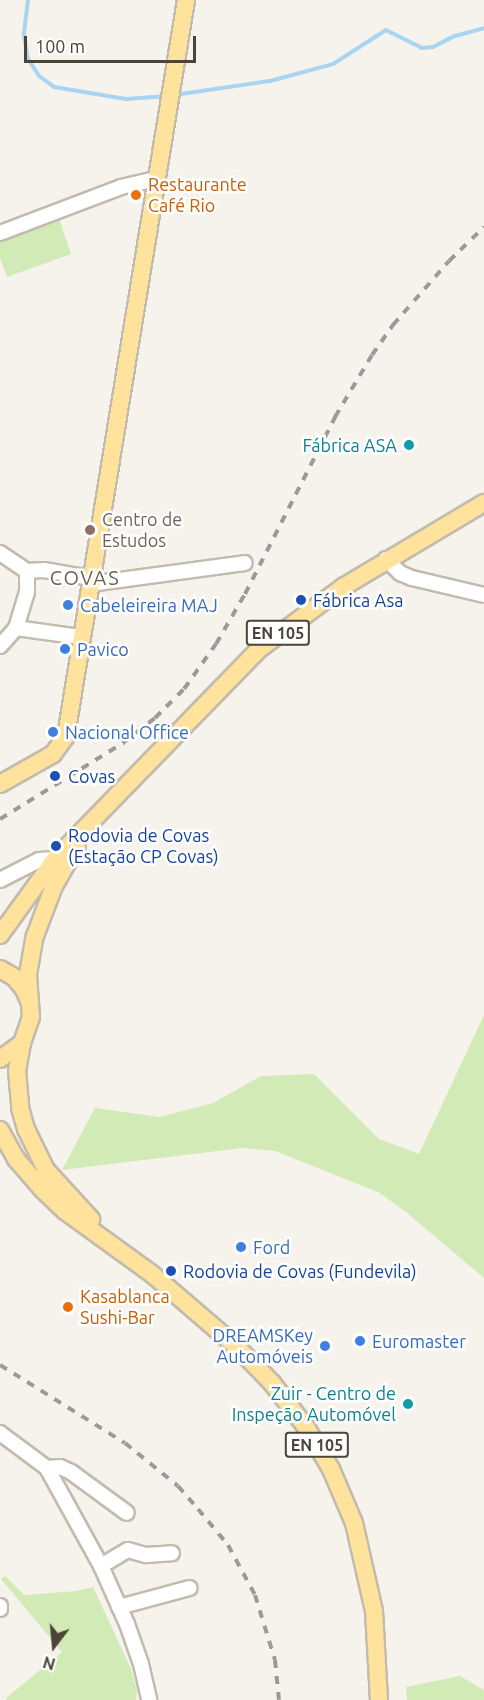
<!DOCTYPE html>
<meta charset="utf-8">
<style>
body{margin:0}
#map{position:relative;width:484px;height:1700px;overflow:hidden;background:#f6f3ec;font-family:Ubuntu,sans-serif}
div>[style]{position:absolute}
.green>*{inset:0;background:#d2eab5}
.stream>*{height:4px;margin:-2px;padding:0 2px;transform-origin:2px;border-radius:2px;background:#a9d4f2}
.roads{filter:drop-shadow(2px 0 #c2bbae) drop-shadow(-2px 0 #c2bbae) drop-shadow(0 2px #c2bbae) drop-shadow(0 -2px #c2bbae)}
.minor>*{height:14px;margin:-7px;padding:0 7px;transform-origin:7px;border-radius:7px;background:#fff}
.major>*{height:16px;margin:-8px;padding:0 8px;transform-origin:8px;border-radius:8px;background:#ffe39c}
.rail>*{height:4px;margin-top:-2px;transform-origin:0;background:repeating-linear-gradient(90deg,#9a9a9a 0 8px,transparent 0 16px)}
.dots>*{width:16px;height:16px;translate:-50% -50%;box-sizing:border-box;border:3px solid #fff;border-radius:50%}
span{translate:-50% -50%;white-space:nowrap;text-align:center;line-height:1.15;-webkit-text-stroke:5px #fff;paint-order:stroke}
.shield-label span{padding:2px 4px;background:#fff;border:2px solid;border-radius:4px;-webkit-text-stroke-width:0}
.shield-label{font-size:16px;color:#4b4439;font-weight:700}
.food-label{font-size:18px;color:#c56008}
.left{translate:0 -50%;text-align:left}
.culture-label{font-size:18px;color:#0d838f}
.right{translate:-100% -50%;text-align:right}
.education-label{font-size:18px;color:#785e54}
.transit-label{font-size:18px;color:#164399}
.shop-label{font-size:18px;color:#366cbe}
.neighbourhood-label{font-size:20px;color:#6e6250;letter-spacing:1.5px}
.north{position:absolute;left:24px;top:1616px;width:60px;height:60px;-webkit-text-stroke:4px #fff;paint-order:stroke;rotate:196deg;font-size:16px;font-weight:700;line-height:24px;text-align:center;color:#4b4439}
.north::after{content:'';display:block;margin:auto;width:21px;height:27px;background:#4b4439;clip-path:polygon(50% 0,100% 100%,50% 72%,0 100%)}
.scale{position:absolute;left:24px;top:36px;width:172px;height:27px;box-sizing:border-box;border:3px solid #4b4439;border-top:0;padding-left:8px;font-size:18px;line-height:21px;white-space:nowrap;color:#4b4439;-webkit-text-stroke:4px #fff;paint-order:stroke}
</style>
<div id="map">
<div class="green">
<i style="clip-path:polygon(59px 219px,71px 254px,7px 277px,0 258px,0 240px)"></i>
<i style="clip-path:polygon(484px 1015px,484px 1278px,406px 1212px,380px 1193px,275px 1151px,242px 1148px,62px 1170px,95px 1108px,159px 1117px,213px 1103px,261px 1076px,314px 1074px,379px 1139px,419px 1154px)"></i>
<i style="clip-path:polygon(5px 1576px,24px 1595px,77px 1591px,93px 1587px,131px 1669px,137px 1691px,136px 1700px,7px 1700px,6px 1698px,62px 1652px,1px 1579px)"></i>
<i style="clip-path:polygon(460px 1676px,484px 1690px,484px 1700px,407px 1700px,406px 1687px)"></i>
</div>
<div class="stream">
<i style="left:28px;top:0;width:35px;rotate:97deg"></i>
<i style="left:24px;top:35px;width:24px;rotate:81deg"></i>
<i style="left:28px;top:59px;width:20px;rotate:57deg"></i>
<i style="left:39px;top:76px;width:19px;rotate:36deg"></i>
<i style="left:54px;top:87px;width:73px;rotate:9.5deg"></i>
<i style="left:126px;top:99px;width:41px;rotate:-4.2deg"></i>
<i style="left:174px;top:95px;width:97px;rotate:-8.3deg"></i>
<i style="left:270px;top:81px;width:65px;rotate:-15.1deg"></i>
<i style="left:333px;top:64px;width:63px;rotate:-32.7deg"></i>
<i style="left:386px;top:30px;width:40px;rotate:26.6deg"></i>
<i style="left:422px;top:48px;width:11px;rotate:-5deg"></i>
<i style="left:433px;top:47px;width:25px;rotate:-27deg"></i>
<i style="left:455px;top:36px;width:30px;rotate:-15deg"></i>
</div>
<div class="roads">
<div class="minor">
<i style="left:0;top:233px;width:129px;rotate:-20.8deg"></i>
<i style="left:121px;top:187px;width:36px;rotate:-13deg"></i>
<i style="left:0;top:553px;width:32px;rotate:34deg"></i>
<i style="left:386px;top:559px;width:20px;rotate:45deg"></i>
<i style="left:400px;top:573px;width:13px;rotate:23deg"></i>
<i style="left:412px;top:578px;width:74px;rotate:13.3deg"></i>
<i style="left:27px;top:571px;width:17px;rotate:-3deg"></i>
<i style="left:44px;top:570px;width:48px;rotate:9.7deg"></i>
<i style="left:90px;top:584px;width:156px;rotate:-7.7deg"></i>
<i style="left:16px;top:628px;width:66px;rotate:7.9deg"></i>
<i style="left:0;top:646px;width:24px;rotate:-48deg"></i>
<i style="left:16px;top:628px;width:38px;rotate:-73deg"></i>
<i style="left:27px;top:592px;width:21px;rotate:-90deg"></i>
<i style="left:0;top:880px;width:44px;rotate:-27.1deg"></i>
<i style="left:39px;top:860px;width:16px;rotate:-4deg"></i>
<i style="left:0;top:1433px;width:59px;rotate:36.7deg"></i>
<i style="left:47px;top:1468px;width:112px;rotate:61.1deg"></i>
<i style="left:101px;top:1566px;width:64px;rotate:65.9deg"></i>
<i style="left:127px;top:1624px;width:42px;rotate:70.7deg"></i>
<i style="left:141px;top:1664px;width:37px;rotate:77deg"></i>
<i style="left:47px;top:1468px;width:13px;rotate:-4deg"></i>
<i style="left:60px;top:1467px;width:12px;rotate:24deg"></i>
<i style="left:71px;top:1472px;width:69px;rotate:36.2deg"></i>
<i style="left:101px;top:1566px;width:31px;rotate:-31deg"></i>
<i style="left:128px;top:1550px;width:19px;rotate:16deg"></i>
<i style="left:146px;top:1555px;width:26px;rotate:-4deg"></i>
<i style="left:0;top:1606px;width:3px;rotate:90deg"></i>
<i style="left:119px;top:1607px;width:73px;rotate:-15deg"></i>
</div>
<div class="major">
<i style="left:0;top:784px;width:61px;rotate:-29.5deg"></i>
<i style="left:53px;top:754px;width:22px;rotate:-54deg"></i>
<i style="left:66px;top:736px;width:746px;rotate:-80.74deg"></i>
<i style="left:0;top:935px;width:94px;rotate:-54.1deg"></i>
<i style="left:55px;top:859px;width:291px;rotate:-45.8deg"></i>
<i style="left:258px;top:650px;width:106px;rotate:-36.5deg"></i>
<i style="left:343px;top:587px;width:164px;rotate:-30.8deg"></i>
<i style="left:0;top:969px;width:16px;rotate:30deg"></i>
<i style="left:14px;top:977px;width:16px;rotate:50deg"></i>
<i style="left:24px;top:989px;width:15px;rotate:67deg"></i>
<i style="left:30px;top:1003px;width:14px;rotate:86deg"></i>
<i style="left:31px;top:1017px;width:28px;rotate:109deg"></i>
<i style="left:22px;top:1043px;width:27px;rotate:144deg"></i>
<i style="left:30px;top:1003px;width:29px;rotate:-94deg"></i>
<i style="left:28px;top:974px;width:39px;rotate:-80deg"></i>
<i style="left:35px;top:936px;width:53px;rotate:-69.2deg"></i>
<i style="left:54px;top:886px;width:46px;rotate:-60.1deg"></i>
<i style="left:22px;top:1043px;width:27px;rotate:100deg"></i>
<i style="left:17px;top:1070px;width:38px;rotate:85deg"></i>
<i style="left:20px;top:1108px;width:22px;rotate:74deg"></i>
<i style="left:26px;top:1129px;width:46px;rotate:64deg"></i>
<i style="left:46px;top:1170px;width:67px;rotate:47.4deg"></i>
<i style="left:0;top:1130px;width:33px;rotate:61deg"></i>
<i style="left:16px;top:1159px;width:40px;rotate:49deg"></i>
<i style="left:42px;top:1189px;width:32px;rotate:44deg"></i>
<i style="left:65px;top:1211px;width:107px;rotate:35.9deg"></i>
<i style="left:152px;top:1274px;width:113px;rotate:40.7deg"></i>
<i style="left:238px;top:1348px;width:49px;rotate:45.8deg"></i>
<i style="left:272px;top:1383px;width:56px;rotate:52.3deg"></i>
<i style="left:306px;top:1427px;width:49px;rotate:59.2deg"></i>
<i style="left:331px;top:1469px;width:59px;rotate:66.9deg"></i>
<i style="left:354px;top:1523px;width:90px;rotate:77.2deg"></i>
<i style="left:374px;top:1611px;width:89px;rotate:86.8deg"></i>
</div>
</div>
<div class="rail">
<i style="left:0;top:819px;width:145px;rotate:-31.7deg"></i>
<i style="left:123px;top:743px;width:41px;rotate:-38deg"></i>
<i style="left:155px;top:718px;width:41px;rotate:-45deg"></i>
<i style="left:184px;top:689px;width:55px;rotate:-54.6deg"></i>
<i style="left:216px;top:644px;width:58px;rotate:-59.9deg"></i>
<i style="left:245px;top:594px;width:199px;rotate:-63deg"></i>
<i style="left:335px;top:417px;width:72px;rotate:-59.2deg"></i>
<i style="left:372px;top:355px;width:37px;rotate:-55deg"></i>
<i style="left:393px;top:325px;width:85px;rotate:-48.8deg"></i>
<i style="left:449px;top:261px;width:49px;rotate:-44.2deg"></i>
<i style="left:0;top:1365px;width:147px;rotate:32deg"></i>
<i style="left:125px;top:1443px;width:68px;rotate:39.1deg"></i>
<i style="left:178px;top:1486px;width:30px;rotate:49deg"></i>
<i style="left:198px;top:1509px;width:47px;rotate:50.2deg"></i>
<i style="left:228px;top:1545px;width:57px;rotate:61.6deg"></i>
<i style="left:255px;top:1595px;width:68px;rotate:72.9deg"></i>
<i style="left:275px;top:1660px;width:40px;rotate:84.3deg"></i>
</div>
<div class="dots">
<i style="left:136px;top:195px;background:#e8710a"></i>
<i style="left:409px;top:445px;background:#0f9aa8"></i>
<i style="left:90px;top:530px;background:#8d6e63"></i>
<i style="left:301px;top:600px;background:#1a4fb4"></i>
<i style="left:68px;top:605px;background:#3f7fe0"></i>
<i style="left:65px;top:649px;background:#3f7fe0"></i>
<i style="left:53px;top:732px;background:#3f7fe0"></i>
<i style="left:55px;top:776px;background:#1a4fb4"></i>
<i style="left:56px;top:846px;background:#1a4fb4"></i>
<i style="left:241px;top:1247px;background:#3f7fe0"></i>
<i style="left:171px;top:1271px;background:#1a4fb4"></i>
<i style="left:68px;top:1307px;background:#e8710a"></i>
<i style="left:360px;top:1341px;background:#3f7fe0"></i>
<i style="left:325px;top:1346px;background:#3f7fe0"></i>
<i style="left:408px;top:1404px;background:#0f9aa8"></i>
</div>
<div class="shield-label">
<span style="left:278px;top:633px">EN 105</span>
<span style="left:317px;top:1445px">EN 105</span>
</div>
<div class="food-label">
<span class="left" style="left:148px;top:195px">Restaurante<br>Café Rio</span>
<span class="left" style="left:80px;top:1307px">Kasablanca<br>Sushi-Bar</span>
</div>
<div class="culture-label">
<span class="right" style="left:397px;top:445px">Fábrica ASA</span>
<span class="right" style="left:396px;top:1404px">Zuir - Centro de<br>Inspeção Automóvel</span>
</div>
<div class="education-label">
<span class="left" style="left:102px;top:530px">Centro de<br>Estudos</span>
</div>
<div class="transit-label">
<span class="left" style="left:313px;top:600px">Fábrica Asa</span>
<span class="left" style="left:68px;top:776px">Covas</span>
<span class="left" style="left:68px;top:846px">Rodovia de Covas<br>(Estação CP Covas)</span>
<span class="left" style="left:183px;top:1271px">Rodovia de Covas (Fundevila)</span>
</div>
<div class="shop-label">
<span class="left" style="left:80px;top:605px">Cabeleireira MAJ</span>
<span class="left" style="left:77px;top:649px">Pavico</span>
<span class="left" style="left:65px;top:732px">Nacional Office</span>
<span class="left" style="left:253px;top:1247px">Ford</span>
<span class="right" style="left:313px;top:1346px">DREAMSKey<br>Automóveis</span>
<span class="left" style="left:372px;top:1341px">Euromaster</span>
</div>
<div class="neighbourhood-label">
<span style="left:85px;top:577px">COVAS</span>
</div>
<div class="north">N</div>
<div class="scale">100 m</div>
</div>
